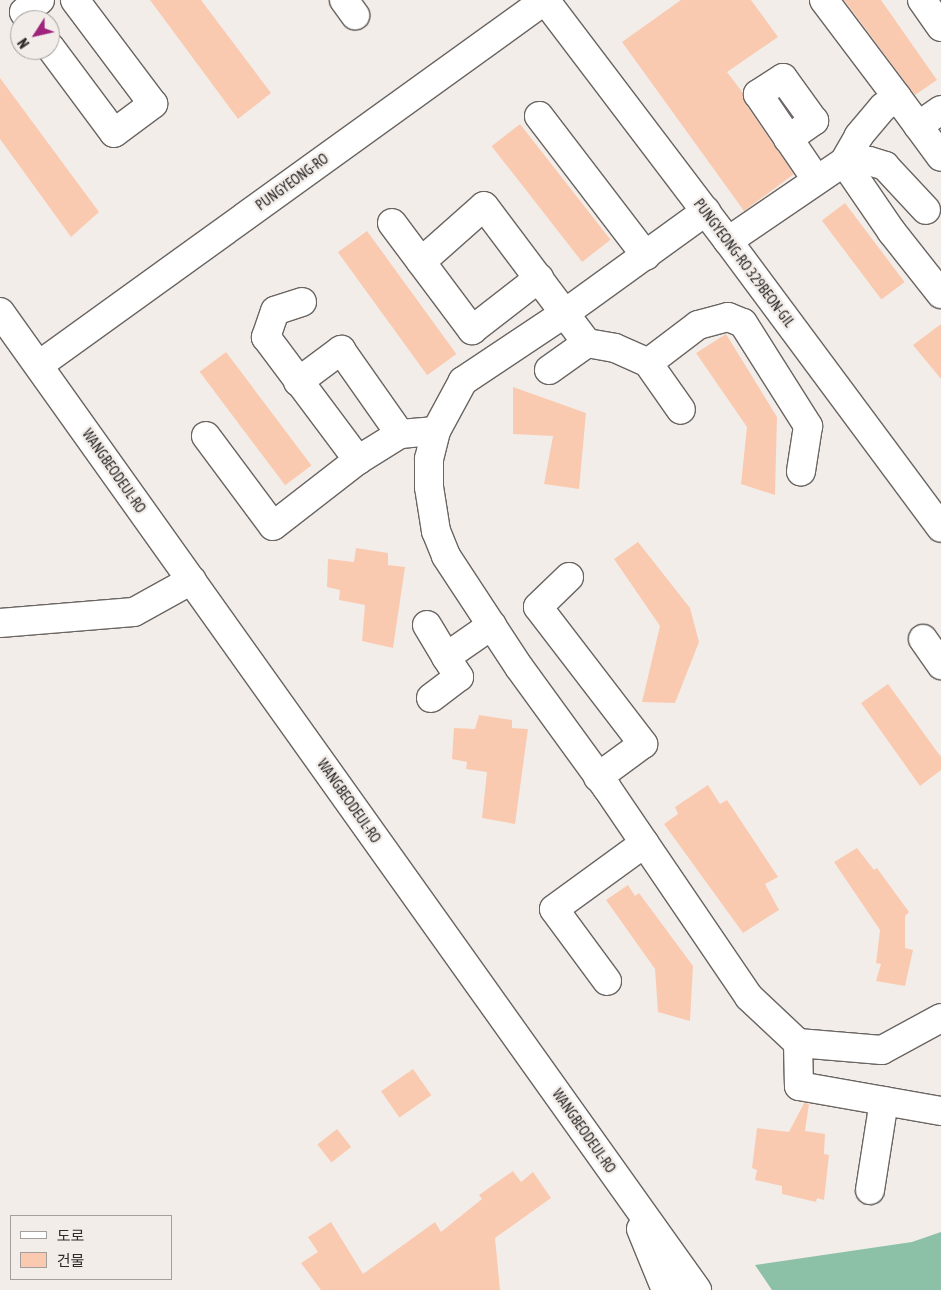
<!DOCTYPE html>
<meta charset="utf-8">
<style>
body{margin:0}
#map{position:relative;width:941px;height:1290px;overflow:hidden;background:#f3ede9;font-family:"Asap Condensed","Noto Sans KR",sans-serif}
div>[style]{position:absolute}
.forest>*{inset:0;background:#8cc0a7}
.building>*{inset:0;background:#facab0;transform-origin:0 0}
.roads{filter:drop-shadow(1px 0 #6a6562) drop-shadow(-1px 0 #6a6562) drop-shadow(0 1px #6a6562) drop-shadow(0 -1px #6a6562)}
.minor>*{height:28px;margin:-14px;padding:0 14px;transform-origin:14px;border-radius:14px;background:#fff}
.major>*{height:28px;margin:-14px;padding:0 14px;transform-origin:14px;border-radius:14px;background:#fff}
span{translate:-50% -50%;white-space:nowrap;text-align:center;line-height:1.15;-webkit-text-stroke:5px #f3ede9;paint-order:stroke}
.street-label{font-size:14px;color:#2e2b2a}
.legend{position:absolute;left:10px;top:1215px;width:162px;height:65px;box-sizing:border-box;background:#f3ede9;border:1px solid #a49f9d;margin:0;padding:6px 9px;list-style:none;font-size:15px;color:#2e2b2a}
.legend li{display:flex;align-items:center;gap:10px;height:25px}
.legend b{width:25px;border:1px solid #a49f9d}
.north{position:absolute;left:10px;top:10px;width:50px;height:50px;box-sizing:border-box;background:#f3ede9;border:1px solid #a49f9d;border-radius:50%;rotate:235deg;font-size:14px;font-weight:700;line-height:20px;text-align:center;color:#2e2b2a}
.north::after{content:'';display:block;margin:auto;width:18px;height:22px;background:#9f247b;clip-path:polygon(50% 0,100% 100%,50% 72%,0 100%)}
</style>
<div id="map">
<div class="forest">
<i style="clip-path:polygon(941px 1232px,941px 1290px,772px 1290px,755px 1265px,912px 1242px)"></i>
</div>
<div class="building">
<i style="clip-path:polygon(150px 0,201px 0,271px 93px,238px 119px)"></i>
<i style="clip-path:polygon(681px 0,751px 0,778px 37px,727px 72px,743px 93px,745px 103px,794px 174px,744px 211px,622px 42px)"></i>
<i style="clip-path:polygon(844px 0,881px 0,937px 80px,915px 95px)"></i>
<i style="clip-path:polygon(0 78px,99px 212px,71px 237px,0 139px)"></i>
<i style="left:520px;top:124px;width:147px;height:36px;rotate:52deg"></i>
<i style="left:845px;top:203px;width:99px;height:29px;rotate:53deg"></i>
<i style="left:367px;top:231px;width:152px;height:36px;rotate:54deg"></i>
<i style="clip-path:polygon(941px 324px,941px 379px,913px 345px)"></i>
<i style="clip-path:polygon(726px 334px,777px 417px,775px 495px,741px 484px,747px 427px,696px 353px)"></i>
<i style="left:226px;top:352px;width:142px;height:33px;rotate:53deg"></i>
<i style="clip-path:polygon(513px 387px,586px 413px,579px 489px,544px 484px,553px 436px,513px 434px)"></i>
<i style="clip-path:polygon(638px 542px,690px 608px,699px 642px,675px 703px,642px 702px,660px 626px,614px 559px)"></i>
<i style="clip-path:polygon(356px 548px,388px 553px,388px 565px,405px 567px,393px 648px,362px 641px,365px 605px,339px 600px,340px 590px,327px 587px,328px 559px,354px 562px)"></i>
<i style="clip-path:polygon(888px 684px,941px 757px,941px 770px,920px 786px,861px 703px)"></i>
<i style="clip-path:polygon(479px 715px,512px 720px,512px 728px,528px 729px,515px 824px,482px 818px,487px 772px,466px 769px,467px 762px,452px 759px,454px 728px,475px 729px)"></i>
<i style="clip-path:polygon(708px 785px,720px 804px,727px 800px,778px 877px,765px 884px,779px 910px,743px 933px,664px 824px,678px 814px,675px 807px)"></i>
<i style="clip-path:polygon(857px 848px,874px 870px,877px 868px,909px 912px,905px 916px,905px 948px,913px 950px,905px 986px,876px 981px,881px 964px,876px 963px,880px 930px,834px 862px)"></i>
<i style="clip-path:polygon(628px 885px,635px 896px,639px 893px,693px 966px,690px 1021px,658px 1012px,655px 969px,606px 900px)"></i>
<i style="left:413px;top:1069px;width:32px;height:39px;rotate:55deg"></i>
<i style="clip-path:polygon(804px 1103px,809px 1104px,805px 1131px,825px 1134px,824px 1154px,829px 1155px,824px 1200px,817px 1198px,816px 1202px,782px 1194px,782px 1186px,755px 1180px,757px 1170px,752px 1168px,757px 1128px,789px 1132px)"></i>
<i style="left:337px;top:1129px;width:23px;height:25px;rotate:52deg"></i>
<i style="clip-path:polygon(513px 1171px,521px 1182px,533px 1172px,551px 1198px,495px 1238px,500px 1290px,321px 1290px,301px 1263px,318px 1252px,308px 1237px,331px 1222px,363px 1274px,435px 1222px,441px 1232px,482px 1199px,479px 1195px)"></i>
</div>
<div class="roads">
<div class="minor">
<i style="left:344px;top:0;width:19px;rotate:54deg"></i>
<i style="left:545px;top:0;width:303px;rotate:52.8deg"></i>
<i style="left:728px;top:241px;width:357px;rotate:53.4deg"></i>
<i style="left:824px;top:0;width:121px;rotate:53deg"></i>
<i style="left:897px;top:97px;width:17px;rotate:144deg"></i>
<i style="left:883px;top:107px;width:38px;rotate:130deg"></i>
<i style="left:859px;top:136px;width:30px;rotate:120deg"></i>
<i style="left:922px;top:0;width:33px;rotate:55deg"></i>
<i style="left:29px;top:20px;width:9px;rotate:-122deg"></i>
<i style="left:24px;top:12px;width:20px;rotate:-37deg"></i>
<i style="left:50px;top:47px;width:107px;rotate:53.3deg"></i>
<i style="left:114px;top:133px;width:49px;rotate:-36.6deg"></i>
<i style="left:153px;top:104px;width:130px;rotate:-126.9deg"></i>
<i style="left:897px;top:97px;width:74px;rotate:53.7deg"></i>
<i style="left:539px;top:116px;width:176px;rotate:52.6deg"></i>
<i style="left:918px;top:126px;width:28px;rotate:-35deg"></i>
<i style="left:788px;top:139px;width:32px;rotate:-35deg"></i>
<i style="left:814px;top:121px;width:53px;rotate:-125.8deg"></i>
<i style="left:783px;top:78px;width:30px;rotate:147deg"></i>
<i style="left:758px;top:94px;width:103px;rotate:55.7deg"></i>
<i style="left:848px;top:167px;width:22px;rotate:-16deg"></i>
<i style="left:869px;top:161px;width:17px;rotate:17deg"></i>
<i style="left:885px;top:166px;width:60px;rotate:47deg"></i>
<i style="left:706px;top:211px;width:174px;rotate:144.1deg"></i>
<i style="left:565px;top:313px;width:123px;rotate:146.3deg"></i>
<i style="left:463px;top:381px;width:57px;rotate:118.4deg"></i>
<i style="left:436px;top:431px;width:29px;rotate:104deg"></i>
<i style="left:429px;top:459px;width:28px;rotate:90deg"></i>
<i style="left:429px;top:487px;width:45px;rotate:81deg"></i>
<i style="left:436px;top:531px;width:27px;rotate:68deg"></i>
<i style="left:446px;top:556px;width:133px;rotate:56.7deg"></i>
<i style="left:519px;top:667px;width:150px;rotate:54deg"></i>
<i style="left:607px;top:788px;width:253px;rotate:55.8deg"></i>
<i style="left:749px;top:997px;width:67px;rotate:43.2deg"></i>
<i style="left:798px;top:1043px;width:84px;rotate:4.8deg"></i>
<i style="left:882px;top:1050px;width:67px;rotate:-28.5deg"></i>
<i style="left:392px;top:223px;width:134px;rotate:53.2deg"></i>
<i style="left:472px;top:330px;width:85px;rotate:-37.8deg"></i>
<i style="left:728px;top:241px;width:140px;rotate:-34.3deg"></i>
<i style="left:844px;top:162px;width:85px;rotate:55.6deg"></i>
<i style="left:892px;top:232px;width:79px;rotate:51.7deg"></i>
<i style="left:421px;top:262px;width:84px;rotate:-41.6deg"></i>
<i style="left:484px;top:206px;width:171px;rotate:53.1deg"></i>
<i style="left:587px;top:343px;width:28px;rotate:10deg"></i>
<i style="left:615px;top:348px;width:36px;rotate:24deg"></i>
<i style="left:648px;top:363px;width:57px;rotate:54.9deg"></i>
<i style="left:302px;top:302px;width:28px;rotate:162deg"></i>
<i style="left:275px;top:311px;width:28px;rotate:109deg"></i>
<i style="left:266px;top:337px;width:154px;rotate:53.2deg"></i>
<i style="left:648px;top:363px;width:63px;rotate:-37.2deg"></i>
<i style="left:698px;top:325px;width:31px;rotate:-15deg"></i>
<i style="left:728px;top:317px;width:16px;rotate:22deg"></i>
<i style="left:743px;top:323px;width:122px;rotate:57.7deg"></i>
<i style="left:808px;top:426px;width:46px;rotate:98.8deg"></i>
<i style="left:549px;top:370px;width:47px;rotate:-35.4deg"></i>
<i style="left:298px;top:382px;width:54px;rotate:-36.7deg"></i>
<i style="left:341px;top:350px;width:103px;rotate:54.9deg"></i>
<i style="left:206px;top:436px;width:112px;rotate:53.3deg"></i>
<i style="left:273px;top:526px;width:108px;rotate:-37.8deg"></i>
<i style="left:358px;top:460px;width:49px;rotate:-31.8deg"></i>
<i style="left:400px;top:434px;width:36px;rotate:-5deg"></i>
<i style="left:569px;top:577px;width:43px;rotate:135.9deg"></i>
<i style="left:538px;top:607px;width:173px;rotate:52.5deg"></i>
<i style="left:643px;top:744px;width:56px;rotate:143.7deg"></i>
<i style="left:0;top:623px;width:134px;rotate:-4.7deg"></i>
<i style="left:134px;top:612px;width:66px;rotate:-28.9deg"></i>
<i style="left:427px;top:625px;width:37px;rotate:59deg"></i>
<i style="left:923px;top:639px;width:32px;rotate:55deg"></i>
<i style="left:431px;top:698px;width:35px;rotate:-37deg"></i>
<i style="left:459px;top:677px;width:24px;rotate:-123deg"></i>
<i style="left:446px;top:657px;width:56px;rotate:-34.8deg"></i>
<i style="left:607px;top:981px;width:89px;rotate:-126.4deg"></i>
<i style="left:554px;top:909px;width:112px;rotate:-36deg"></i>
<i style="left:798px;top:1043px;width:43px;rotate:88.7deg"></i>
<i style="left:799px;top:1086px;width:144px;rotate:10deg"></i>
<i style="left:870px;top:1190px;width:90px;rotate:-81.1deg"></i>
</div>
<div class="major">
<i style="left:0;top:312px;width:1201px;rotate:54.52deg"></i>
<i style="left:39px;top:365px;width:624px;rotate:-35.8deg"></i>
<i style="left:641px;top:1229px;width:66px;rotate:67.7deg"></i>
</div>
</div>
<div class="street-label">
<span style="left:292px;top:182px;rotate:-36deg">PUNGYEONG-RO</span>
<span style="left:744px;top:263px;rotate:53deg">PUNGYEONG-RO 329BEON-GIL</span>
<span style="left:114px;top:471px;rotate:55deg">WANGBEODEUL-RO</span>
<span style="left:349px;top:801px;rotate:55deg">WANGBEODEUL-RO</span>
<span style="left:584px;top:1131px;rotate:55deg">WANGBEODEUL-RO</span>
</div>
<ul class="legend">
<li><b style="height:6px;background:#fff"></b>도로</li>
<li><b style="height:14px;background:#facab0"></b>건물</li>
</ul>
<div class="north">N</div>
</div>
